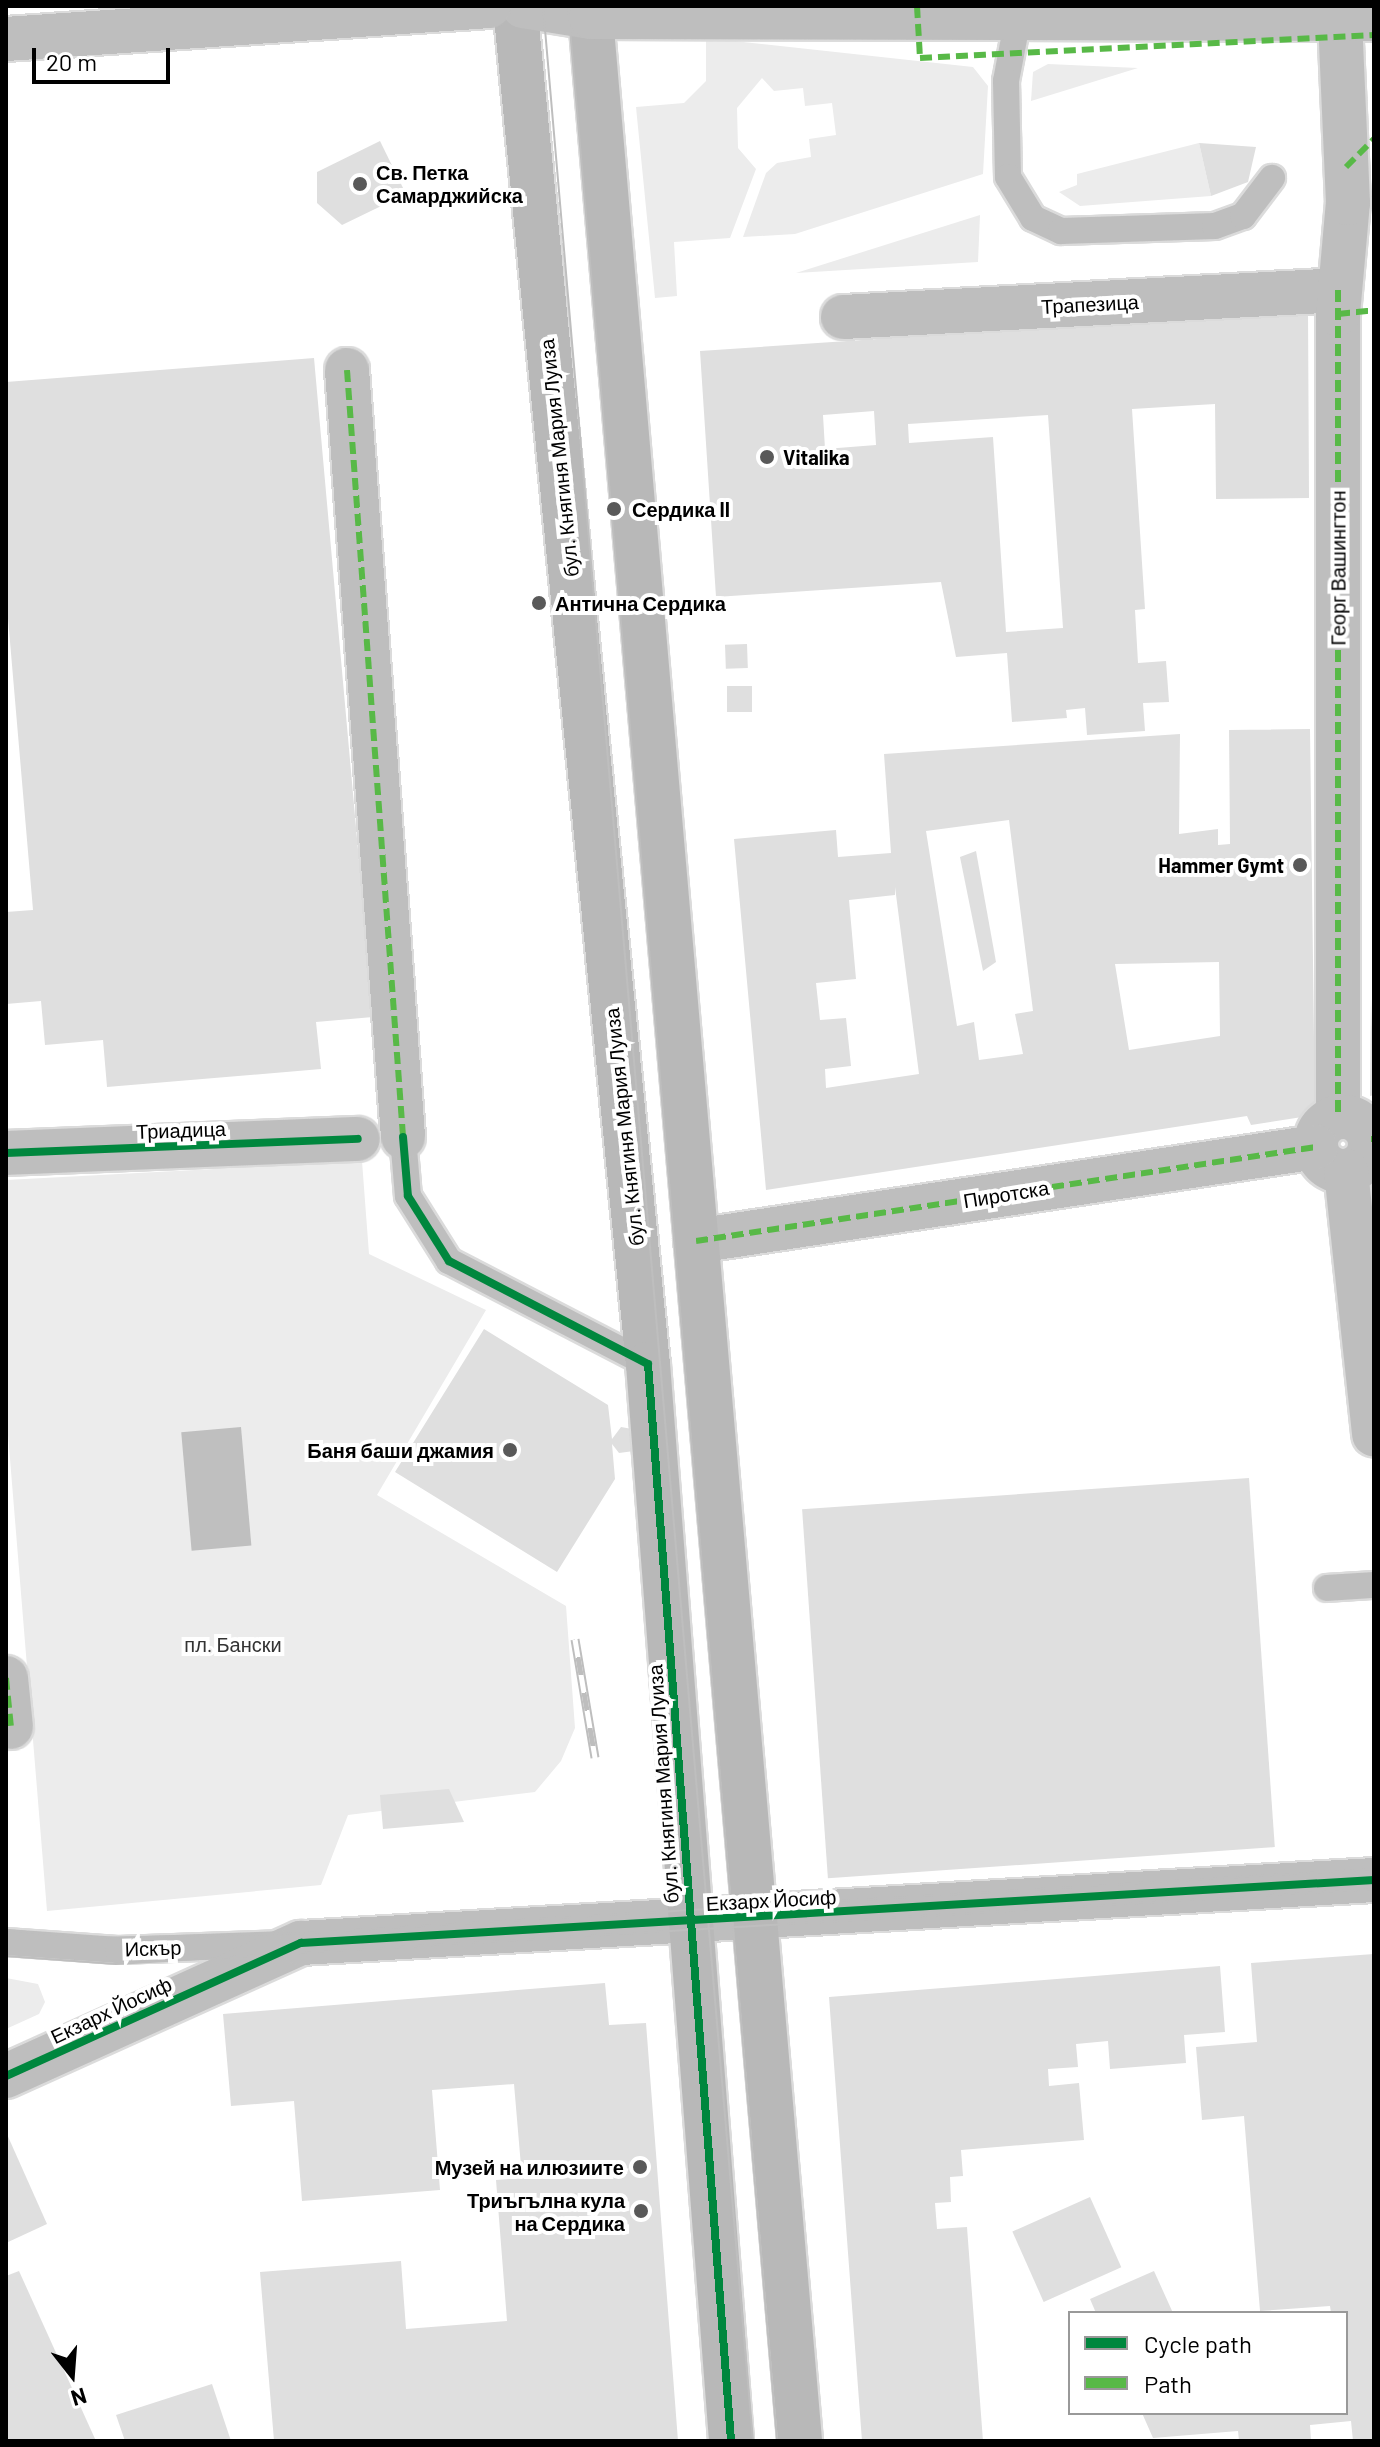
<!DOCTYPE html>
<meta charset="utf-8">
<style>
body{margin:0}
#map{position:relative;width:1380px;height:2447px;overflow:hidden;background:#fff;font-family:Barlow,sans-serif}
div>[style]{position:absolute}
.green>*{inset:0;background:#ececec}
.water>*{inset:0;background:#bfbfbf;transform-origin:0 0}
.building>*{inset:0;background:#dfdfdf;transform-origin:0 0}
.roads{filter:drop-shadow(2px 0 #dbdbdb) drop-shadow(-2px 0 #dbdbdb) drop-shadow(0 2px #dbdbdb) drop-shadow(0 -2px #dbdbdb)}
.lane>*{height:26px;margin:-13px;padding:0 13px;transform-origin:13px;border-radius:13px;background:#bebebe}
.street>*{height:44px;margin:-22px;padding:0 22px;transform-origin:22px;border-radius:22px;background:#bebebe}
.street>.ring{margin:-22px;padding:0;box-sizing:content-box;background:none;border:44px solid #bebebe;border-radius:50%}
.secondary>*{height:44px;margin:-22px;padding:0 22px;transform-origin:22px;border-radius:22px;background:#b8b8b8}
.primary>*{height:44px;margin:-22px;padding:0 22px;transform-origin:22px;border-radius:22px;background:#bebebe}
.tram>*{height:2px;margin:-1px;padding:0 1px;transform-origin:1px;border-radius:1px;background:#bebebe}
.rail>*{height:9px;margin-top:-4.5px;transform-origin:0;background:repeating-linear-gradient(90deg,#fff 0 18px,#bebebe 0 36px);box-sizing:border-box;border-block:2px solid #bebebe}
.quiet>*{height:6px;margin-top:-3px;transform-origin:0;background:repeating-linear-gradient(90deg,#58b947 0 12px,transparent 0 18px)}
.cycleway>*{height:8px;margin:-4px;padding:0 4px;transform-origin:4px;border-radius:4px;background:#00873e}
.dots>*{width:22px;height:22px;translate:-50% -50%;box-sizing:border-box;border:4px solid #fff;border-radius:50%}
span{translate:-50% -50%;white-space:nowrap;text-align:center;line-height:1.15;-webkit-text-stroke:8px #fff;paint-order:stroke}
.poi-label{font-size:20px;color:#000;font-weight:700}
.left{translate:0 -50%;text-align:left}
.right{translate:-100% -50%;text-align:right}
.street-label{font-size:20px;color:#000}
.park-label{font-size:20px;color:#333}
.frame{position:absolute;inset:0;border:8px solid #000;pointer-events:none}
.legend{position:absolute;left:1068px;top:2311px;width:280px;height:104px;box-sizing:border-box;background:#fff;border:2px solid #999;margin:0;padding:10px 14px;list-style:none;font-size:24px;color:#000}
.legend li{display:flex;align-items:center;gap:16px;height:40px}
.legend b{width:40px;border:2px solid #999}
.north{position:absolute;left:32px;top:2335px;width:80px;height:80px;-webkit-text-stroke:6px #fff;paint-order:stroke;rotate:163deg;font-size:22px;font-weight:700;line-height:32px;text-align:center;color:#000}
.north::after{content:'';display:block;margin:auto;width:28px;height:36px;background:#000;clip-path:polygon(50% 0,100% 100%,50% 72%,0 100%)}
.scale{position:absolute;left:32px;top:48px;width:138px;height:36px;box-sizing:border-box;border:4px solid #000;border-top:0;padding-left:10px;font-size:24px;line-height:28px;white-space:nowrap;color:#000;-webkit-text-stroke:6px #fff;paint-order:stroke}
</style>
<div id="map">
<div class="green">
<i style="clip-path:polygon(706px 38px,973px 67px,988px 86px,983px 174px,795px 234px,743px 237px,766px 173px,777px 163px,811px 157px,809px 139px,836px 135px,832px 103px,805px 106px,803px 88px,774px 91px,762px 78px,737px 108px,738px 148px,756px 169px,730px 238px,674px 242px,677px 296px,655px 298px,636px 107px,684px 103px,706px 81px)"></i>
<i style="clip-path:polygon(1048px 64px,1138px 68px,1031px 101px,1033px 72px)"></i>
<i style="clip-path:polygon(1199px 143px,1211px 196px,1080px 206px,1059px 192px,1077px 185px,1077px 174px)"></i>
<i style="clip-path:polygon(980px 215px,978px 262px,796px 273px)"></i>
<i style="clip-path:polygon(362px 1161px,369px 1254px,486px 1310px,377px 1495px,566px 1606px,575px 1728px,561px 1761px,535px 1792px,348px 1815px,321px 1885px,47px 1911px,6px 1410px,6px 1180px)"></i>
<i style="clip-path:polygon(6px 1978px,38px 1984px,45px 2002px,39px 2014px,6px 2029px)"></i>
</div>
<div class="water">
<i style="left:241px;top:1427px;width:119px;height:60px;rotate:85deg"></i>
</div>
<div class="building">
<i style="clip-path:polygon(380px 141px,406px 194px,342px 225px,317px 203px,317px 172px)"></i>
<i style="clip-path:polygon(1199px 143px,1256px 147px,1248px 182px,1211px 196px)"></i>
<i style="clip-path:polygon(evenodd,1308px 310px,1309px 498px,1216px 499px,1215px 404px,1132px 409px,1145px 609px,1135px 610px,1138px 663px,1166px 661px,1169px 702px,1143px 703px,1145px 731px,1087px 735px,1085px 708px,1066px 710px,1067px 718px,1012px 722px,1007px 653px,956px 657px,941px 582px,716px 597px,700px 351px,1308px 310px,874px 411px,876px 445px,825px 449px,823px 415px,874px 411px,1308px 310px,1048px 415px,1063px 628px,1006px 632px,993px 437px,909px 443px,908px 424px,1048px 415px)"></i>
<i style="clip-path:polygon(314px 358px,373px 1017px,316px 1022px,321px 1069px,107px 1087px,103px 1040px,45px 1045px,41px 1001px,6px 1004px,6px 912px,33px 910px,6px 595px,6px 382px)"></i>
<i style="left:747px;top:644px;width:24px;height:22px;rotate:88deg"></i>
<i style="left:752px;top:686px;width:26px;height:25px;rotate:90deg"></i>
<i style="clip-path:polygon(evenodd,1310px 729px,1315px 1115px,1251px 1125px,1247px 1116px,766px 1190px,734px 839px,836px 830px,838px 857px,891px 853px,884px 754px,1180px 734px,1179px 834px,1218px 829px,1218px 845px,1230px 844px,1229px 730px,1310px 729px,1009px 820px,1033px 1011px,1015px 1014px,1023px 1054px,979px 1060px,974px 1022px,957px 1026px,926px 831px,1009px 820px,1310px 729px,895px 887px,919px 1074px,826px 1088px,825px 1069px,851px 1066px,846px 1018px,820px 1020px,816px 983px,856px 979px,849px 900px,895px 895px,895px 887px,1310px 729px,1219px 962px,1220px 1036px,1129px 1050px,1115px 964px,1219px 962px)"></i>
<i style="clip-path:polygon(976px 851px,996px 962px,983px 971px,960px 857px)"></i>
<i style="clip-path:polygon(1371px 998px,1374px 1095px,1370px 1096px)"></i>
<i style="clip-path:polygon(484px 1329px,608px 1405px,612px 1439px,621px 1427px,632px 1429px,634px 1451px,619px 1453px,612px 1444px,615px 1479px,557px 1572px,395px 1472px)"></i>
<i style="left:1249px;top:1478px;width:370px;height:448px;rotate:86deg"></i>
<i style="clip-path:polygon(449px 1789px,464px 1822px,383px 1829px,380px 1795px)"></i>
<i style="clip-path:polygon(1374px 1954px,1374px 2441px,1353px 2441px,1351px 2421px,1310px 2425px,1311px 2441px,1239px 2441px,1238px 2431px,1153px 2438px,1142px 2413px,1346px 2413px,1346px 2313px,1331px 2313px,1330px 2306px,1260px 2311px,1244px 2116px,1202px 2120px,1196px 2047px,1257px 2042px,1251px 1963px)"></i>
<i style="clip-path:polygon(1220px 1966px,1225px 2032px,1184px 2035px,1186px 2063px,1110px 2069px,1108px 2041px,1076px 2044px,1078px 2067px,1048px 2069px,1049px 2086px,1079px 2083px,1084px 2140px,961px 2150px,963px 2176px,950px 2177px,951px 2202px,935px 2203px,937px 2229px,967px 2227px,983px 2441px,862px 2441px,829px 1997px)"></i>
<i style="clip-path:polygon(605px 1983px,609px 2025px,646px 2023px,678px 2441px,274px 2441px,260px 2272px,401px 2261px,406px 2329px,507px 2321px,496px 2180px,522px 2178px,514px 2084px,432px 2090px,440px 2190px,302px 2201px,294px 2101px,231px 2106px,223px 2014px)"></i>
<i style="clip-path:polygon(6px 2132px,47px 2224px,6px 2243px)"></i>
<i style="left:1090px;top:2197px;width:77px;height:85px;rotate:66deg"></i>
<i style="clip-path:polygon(19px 2271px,96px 2441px,6px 2441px,6px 2276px)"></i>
<i style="clip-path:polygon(1154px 2271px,1173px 2313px,1096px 2313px,1090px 2299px)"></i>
<i style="clip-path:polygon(212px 2384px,231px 2441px,125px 2441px,116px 2415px)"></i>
</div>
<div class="roads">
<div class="lane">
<i style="left:1018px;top:18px;width:64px;rotate:100.8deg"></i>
<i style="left:1006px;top:81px;width:96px;rotate:88.8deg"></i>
<i style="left:1008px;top:177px;width:48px;rotate:58.6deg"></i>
<i style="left:1033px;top:218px;width:31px;rotate:25deg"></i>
<i style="left:1061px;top:231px;width:154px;rotate:-1.9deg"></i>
<i style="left:1215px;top:226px;width:30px;rotate:-20deg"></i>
<i style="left:1243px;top:216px;width:48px;rotate:-52.7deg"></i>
<i style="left:403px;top:1137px;width:59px;rotate:85.2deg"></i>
<i style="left:408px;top:1196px;width:77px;rotate:57.8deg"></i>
<i style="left:449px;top:1261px;width:224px;rotate:27.4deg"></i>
<i style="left:1327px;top:1588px;width:47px;rotate:-3.7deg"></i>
<i style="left:6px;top:1942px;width:112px;rotate:4.1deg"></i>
<i style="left:118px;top:1950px;width:160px;rotate:-2.1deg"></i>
</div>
<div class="street">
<i style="left:843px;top:317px;width:496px;rotate:-3.1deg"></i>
<i style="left:347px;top:370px;width:769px;rotate:85.82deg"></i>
<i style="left:1338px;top:1116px;width:802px;rotate:-90deg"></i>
<i style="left:1338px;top:314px;width:111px;rotate:-84.9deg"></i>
<i style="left:1348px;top:203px;width:182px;rotate:-92.5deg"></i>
<i class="ring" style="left:1316px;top:1117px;width:10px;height:10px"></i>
<i style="left:6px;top:1153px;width:352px;rotate:-2.3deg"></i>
<i style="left:1346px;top:1171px;width:265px;rotate:83.9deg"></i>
<i style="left:696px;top:1241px;width:627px;rotate:-8.62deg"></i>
<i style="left:6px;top:1678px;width:49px;rotate:84.2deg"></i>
<i style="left:6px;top:2076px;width:324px;rotate:-24.3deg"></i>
<i style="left:301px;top:1943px;width:1075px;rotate:-3.36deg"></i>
</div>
<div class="secondary">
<i style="left:515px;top:6px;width:1364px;rotate:84.41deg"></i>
<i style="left:648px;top:1364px;width:1080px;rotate:85.59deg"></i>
<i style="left:590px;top:6px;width:2444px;rotate:85.07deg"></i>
</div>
<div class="primary">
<i style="left:523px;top:6px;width:69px;rotate:9.2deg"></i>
<i style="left:591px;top:17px;width:783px;rotate:0.15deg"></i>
<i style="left:6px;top:39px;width:484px;rotate:-3.9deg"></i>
</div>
</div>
<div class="tram">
<i style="left:543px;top:6px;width:2444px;rotate:85.07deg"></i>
<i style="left:568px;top:6px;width:2444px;rotate:85.09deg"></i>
<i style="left:6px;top:1930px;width:86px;rotate:5.3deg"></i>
<i style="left:92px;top:1938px;width:213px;rotate:-1.3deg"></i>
<i style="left:305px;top:1933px;width:1071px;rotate:-3.43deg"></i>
<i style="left:6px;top:1956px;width:110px;rotate:4.2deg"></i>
<i style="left:116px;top:1964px;width:1260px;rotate:-3.41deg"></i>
</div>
<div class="rail">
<i style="left:575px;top:1639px;width:120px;rotate:80.4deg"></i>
</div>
<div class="quiet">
<i style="left:917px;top:6px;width:52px;rotate:86.7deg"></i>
<i style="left:920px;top:58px;width:455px;rotate:-2.9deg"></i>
<i style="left:1346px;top:167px;width:40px;rotate:-45deg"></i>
<i style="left:1338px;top:290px;width:826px;rotate:90deg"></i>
<i style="left:1338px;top:314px;width:36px;rotate:-6deg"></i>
<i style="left:347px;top:370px;width:769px;rotate:85.82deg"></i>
<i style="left:1371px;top:1139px;width:3px"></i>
<i style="left:696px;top:1241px;width:627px;rotate:-8.62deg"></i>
<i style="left:6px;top:1678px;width:49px;rotate:84.2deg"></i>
</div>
<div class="cycleway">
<i style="left:403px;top:1137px;width:59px;rotate:85.2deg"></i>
<i style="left:408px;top:1196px;width:77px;rotate:57.8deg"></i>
<i style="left:449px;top:1261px;width:224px;rotate:27.4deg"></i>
<i style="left:648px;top:1364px;width:1080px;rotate:85.59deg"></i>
<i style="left:6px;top:1153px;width:352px;rotate:-2.3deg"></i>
<i style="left:6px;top:2076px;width:324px;rotate:-24.3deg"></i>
<i style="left:301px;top:1943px;width:1075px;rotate:-3.36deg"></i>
</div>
<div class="dots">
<i style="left:360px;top:184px;background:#595959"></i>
<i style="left:767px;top:457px;background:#595959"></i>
<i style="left:614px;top:509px;background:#595959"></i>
<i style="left:539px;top:603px;background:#595959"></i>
<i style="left:1300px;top:865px;background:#595959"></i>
<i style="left:510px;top:1450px;background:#595959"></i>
<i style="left:640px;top:2167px;background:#595959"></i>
<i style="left:641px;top:2211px;background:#595959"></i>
</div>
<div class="poi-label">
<span class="left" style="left:376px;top:184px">Св. Петка<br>Самарджийска</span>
<span class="left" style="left:783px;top:457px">Vitalika</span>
<span class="left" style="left:632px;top:509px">Сердика II</span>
<span class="left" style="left:555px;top:603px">Антична Сердика</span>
<span class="right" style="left:1284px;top:865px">Hammer Gymt</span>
<span class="right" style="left:494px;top:1450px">Баня баши джамия</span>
<span class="right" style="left:624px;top:2167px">Музей на илюзиите</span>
<span class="right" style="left:625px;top:2212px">Триъгълна кула<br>на Сердика</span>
</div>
<div class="street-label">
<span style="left:1090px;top:304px;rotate:-3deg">Трапезица</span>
<span style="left:559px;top:458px;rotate:-96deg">бул. Княгиня Мария Луиза</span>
<span style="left:1338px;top:568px;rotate:-90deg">Георг Вашингтон</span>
<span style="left:624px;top:1127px;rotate:-96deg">бул. Княгиня Мария Луиза</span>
<span style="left:181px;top:1130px;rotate:-2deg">Триадица</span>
<span style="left:1006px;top:1194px;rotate:-9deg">Пиротска</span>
<span style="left:663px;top:1784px;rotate:-94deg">бул. Княгиня Мария Луиза</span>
<span style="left:771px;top:1900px;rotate:-3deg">Екзарх Йосиф</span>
<span style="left:153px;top:1948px;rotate:-2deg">Искър</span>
<span style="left:111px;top:2010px;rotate:-25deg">Екзарх Йосиф</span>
</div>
<div class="park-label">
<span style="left:233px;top:1644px">пл. Бански</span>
</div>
<div class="frame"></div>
<ul class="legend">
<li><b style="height:10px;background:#00873e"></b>Cycle path</li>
<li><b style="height:10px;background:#58b947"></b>Path</li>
</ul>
<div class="north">N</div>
<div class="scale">20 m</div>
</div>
